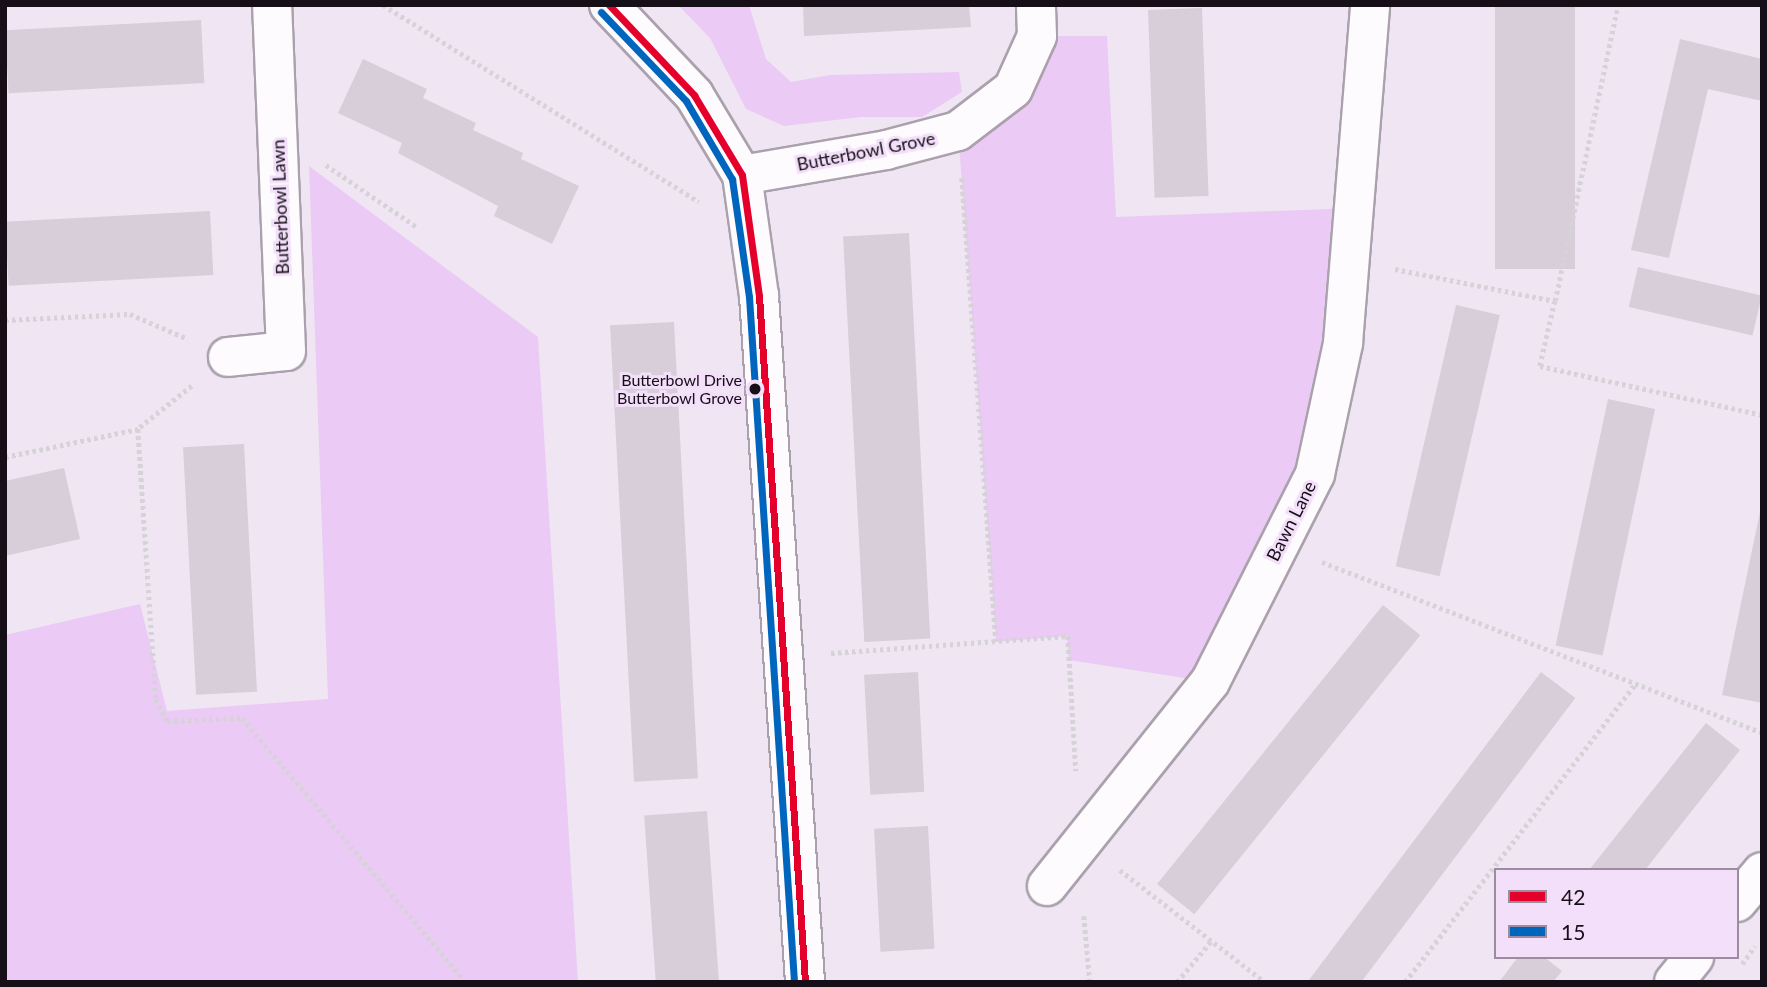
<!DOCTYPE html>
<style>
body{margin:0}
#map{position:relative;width:1767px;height:987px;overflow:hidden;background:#f0e5f3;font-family:Lato,sans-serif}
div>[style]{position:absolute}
.green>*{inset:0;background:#ebcbf5}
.building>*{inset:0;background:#d7ceda;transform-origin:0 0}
.path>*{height:4.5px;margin-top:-2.25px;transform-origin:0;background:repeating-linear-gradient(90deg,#d6d3d8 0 3.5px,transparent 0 7px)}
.roads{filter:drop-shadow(2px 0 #aaa1ad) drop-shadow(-2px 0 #aaa1ad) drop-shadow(0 2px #aaa1ad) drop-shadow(0 -2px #aaa1ad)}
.minor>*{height:38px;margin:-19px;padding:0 19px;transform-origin:19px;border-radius:19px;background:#fdfbfd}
.bus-1>*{height:7px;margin:-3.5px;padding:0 3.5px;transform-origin:3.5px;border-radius:3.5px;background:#e4002b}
.bus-2>*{height:7px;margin:-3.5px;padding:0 3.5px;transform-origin:3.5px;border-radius:3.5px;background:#0065bd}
.dots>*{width:19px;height:19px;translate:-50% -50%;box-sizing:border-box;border:4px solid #f3dff9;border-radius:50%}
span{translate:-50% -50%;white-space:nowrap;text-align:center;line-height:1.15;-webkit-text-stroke:6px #f3dff9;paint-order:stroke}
.bus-label{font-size:16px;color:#160f18}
.right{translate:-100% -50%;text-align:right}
.street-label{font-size:18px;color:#160f18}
.frame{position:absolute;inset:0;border:7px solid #160f18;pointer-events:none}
.legend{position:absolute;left:1494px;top:868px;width:245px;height:91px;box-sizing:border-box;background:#f3dff9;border:2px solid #9b8c9f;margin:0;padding:9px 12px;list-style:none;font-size:21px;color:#160f18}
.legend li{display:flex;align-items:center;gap:14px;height:35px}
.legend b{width:35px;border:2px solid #9b8c9f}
</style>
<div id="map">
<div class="green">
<i style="clip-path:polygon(678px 5px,749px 5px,766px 59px,791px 82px,830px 75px,959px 72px,962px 92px,922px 117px,861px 117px,784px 126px,746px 109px,710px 38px)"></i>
<i style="clip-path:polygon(1037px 36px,1107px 36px,1116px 217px,1354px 208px,1315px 474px,1210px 682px,1069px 660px,1067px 636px,996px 642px,958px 131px)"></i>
<i style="clip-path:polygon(309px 166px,538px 337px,578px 982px,5px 982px,5px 635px,140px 604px,167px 711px,328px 699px)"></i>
</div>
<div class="building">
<i style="clip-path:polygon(803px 5px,969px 5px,971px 27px,804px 36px)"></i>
<i style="left:1495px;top:5px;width:80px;height:264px"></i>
<i style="left:1202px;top:8px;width:188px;height:54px;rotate:88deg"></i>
<i style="left:201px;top:20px;width:63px;height:196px;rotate:87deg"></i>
<i style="clip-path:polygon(1680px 39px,1762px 59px,1762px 101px,1708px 89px,1669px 258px,1631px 250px)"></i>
<i style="clip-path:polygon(363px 59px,427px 89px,423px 98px,476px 123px,473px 130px,523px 153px,521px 159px,579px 186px,552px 244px,494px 216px,498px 206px,398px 153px,402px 143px,338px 113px)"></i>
<i style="left:210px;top:211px;width:64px;height:205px;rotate:87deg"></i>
<i style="left:909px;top:233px;width:406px;height:66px;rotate:87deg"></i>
<i style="left:1638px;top:267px;width:127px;height:41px;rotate:13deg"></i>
<i style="left:1456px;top:305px;width:45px;height:268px;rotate:13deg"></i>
<i style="left:674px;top:322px;width:457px;height:64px;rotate:87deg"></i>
<i style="left:1608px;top:399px;width:48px;height:252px;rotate:12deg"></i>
<i style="left:244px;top:444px;width:248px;height:61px;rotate:87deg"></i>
<i style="clip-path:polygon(64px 468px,80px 539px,5px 556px,5px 481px)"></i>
<i style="clip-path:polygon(1761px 507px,1762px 507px,1762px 703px,1722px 695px)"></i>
<i style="left:1383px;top:605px;width:48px;height:359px;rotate:39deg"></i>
<i style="left:918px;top:672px;width:120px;height:54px;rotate:87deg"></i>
<i style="left:1541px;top:672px;width:43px;height:395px;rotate:37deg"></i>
<i style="clip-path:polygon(1706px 723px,1740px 750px,1645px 870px,1589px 870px)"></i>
<i style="left:707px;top:811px;width:171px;height:63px;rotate:86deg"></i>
<i style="left:928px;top:826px;width:123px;height:54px;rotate:87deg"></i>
<i style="clip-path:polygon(1518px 957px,1544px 957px,1562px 971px,1553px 982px,1499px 982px)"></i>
</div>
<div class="path">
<i style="left:383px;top:5px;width:372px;rotate:31.9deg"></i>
<i style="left:326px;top:165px;width:110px;rotate:34.3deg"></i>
<i style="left:962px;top:178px;width:465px;rotate:85.8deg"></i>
<i style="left:1395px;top:269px;width:163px;rotate:11.3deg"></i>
<i style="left:1555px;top:301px;width:303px;rotate:-78deg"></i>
<i style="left:1555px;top:301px;width:67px;rotate:103deg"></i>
<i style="left:1540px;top:366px;width:227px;rotate:12.4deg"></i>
<i style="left:5px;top:320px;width:125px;rotate:-2.7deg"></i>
<i style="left:130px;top:314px;width:63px;rotate:23.3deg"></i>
<i style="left:192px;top:386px;width:69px;rotate:141.5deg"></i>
<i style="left:138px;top:429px;width:271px;rotate:86.2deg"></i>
<i style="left:156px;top:699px;width:25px;rotate:63deg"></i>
<i style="left:167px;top:721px;width:75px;rotate:-2.3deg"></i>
<i style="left:242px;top:718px;width:346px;rotate:49.7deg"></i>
<i style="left:5px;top:457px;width:136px;rotate:-11.9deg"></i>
<i style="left:1322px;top:562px;width:472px;rotate:21.2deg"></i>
<i style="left:831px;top:653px;width:238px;rotate:-4.1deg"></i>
<i style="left:1068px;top:636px;width:135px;rotate:86.6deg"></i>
<i style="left:1120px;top:870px;width:183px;rotate:37.7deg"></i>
<i style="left:1084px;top:916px;width:66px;rotate:84.8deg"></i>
<i style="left:1742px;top:964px;width:22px;rotate:-54deg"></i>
<i style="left:1177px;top:982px;width:55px;rotate:-50.2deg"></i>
<i style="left:1405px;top:982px;width:376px;rotate:-52.3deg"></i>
</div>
<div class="roads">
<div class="minor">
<i style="left:609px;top:5px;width:124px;rotate:46.6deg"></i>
<i style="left:694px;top:95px;width:93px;rotate:59deg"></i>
<i style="left:742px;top:175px;width:122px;rotate:82deg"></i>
<i style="left:759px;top:296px;width:688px;rotate:86.16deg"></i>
<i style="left:742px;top:175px;width:146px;rotate:-9.8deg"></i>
<i style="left:886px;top:150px;width:74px;rotate:-14.8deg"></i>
<i style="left:958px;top:131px;width:69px;rotate:-37.4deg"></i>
<i style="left:1013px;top:89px;width:58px;rotate:-65.6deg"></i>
<i style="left:1037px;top:36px;width:31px;rotate:-92deg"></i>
<i style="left:228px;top:357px;width:58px;rotate:-5.9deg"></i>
<i style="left:286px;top:351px;width:346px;rotate:-92.3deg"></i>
<i style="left:1047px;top:886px;width:261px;rotate:-51.4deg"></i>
<i style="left:1210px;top:682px;width:233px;rotate:-63.2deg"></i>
<i style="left:1315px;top:474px;width:134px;rotate:-77.9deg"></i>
<i style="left:1343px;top:343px;width:339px;rotate:-85.4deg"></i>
<i style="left:1737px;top:902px;width:39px;rotate:-50deg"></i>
<i style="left:1674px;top:982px;width:32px;rotate:-51deg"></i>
</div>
</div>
<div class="bus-1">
<i style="left:609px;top:5px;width:124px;rotate:46.6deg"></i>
<i style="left:694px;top:95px;width:93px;rotate:59deg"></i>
<i style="left:742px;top:175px;width:122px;rotate:82deg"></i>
<i style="left:759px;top:296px;width:688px;rotate:86.16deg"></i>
</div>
<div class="bus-2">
<i style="left:601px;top:12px;width:123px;rotate:46.3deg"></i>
<i style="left:686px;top:101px;width:91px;rotate:59.5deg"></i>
<i style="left:732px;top:179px;width:119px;rotate:81.8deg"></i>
<i style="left:749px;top:297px;width:686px;rotate:86.24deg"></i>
</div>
<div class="dots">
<i style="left:755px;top:389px;background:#160f18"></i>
</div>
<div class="bus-label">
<span class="right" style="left:742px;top:389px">Butterbowl Drive<br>Butterbowl Grove</span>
</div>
<div class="street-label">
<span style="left:866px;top:151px;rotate:-11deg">Butterbowl Grove</span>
<span style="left:280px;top:207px;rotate:-92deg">Butterbowl Lawn</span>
<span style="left:1291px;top:521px;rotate:-63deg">Bawn Lane</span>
</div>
<div class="frame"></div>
<ul class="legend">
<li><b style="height:9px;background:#e4002b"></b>42</li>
<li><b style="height:9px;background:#0065bd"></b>15</li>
</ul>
</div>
